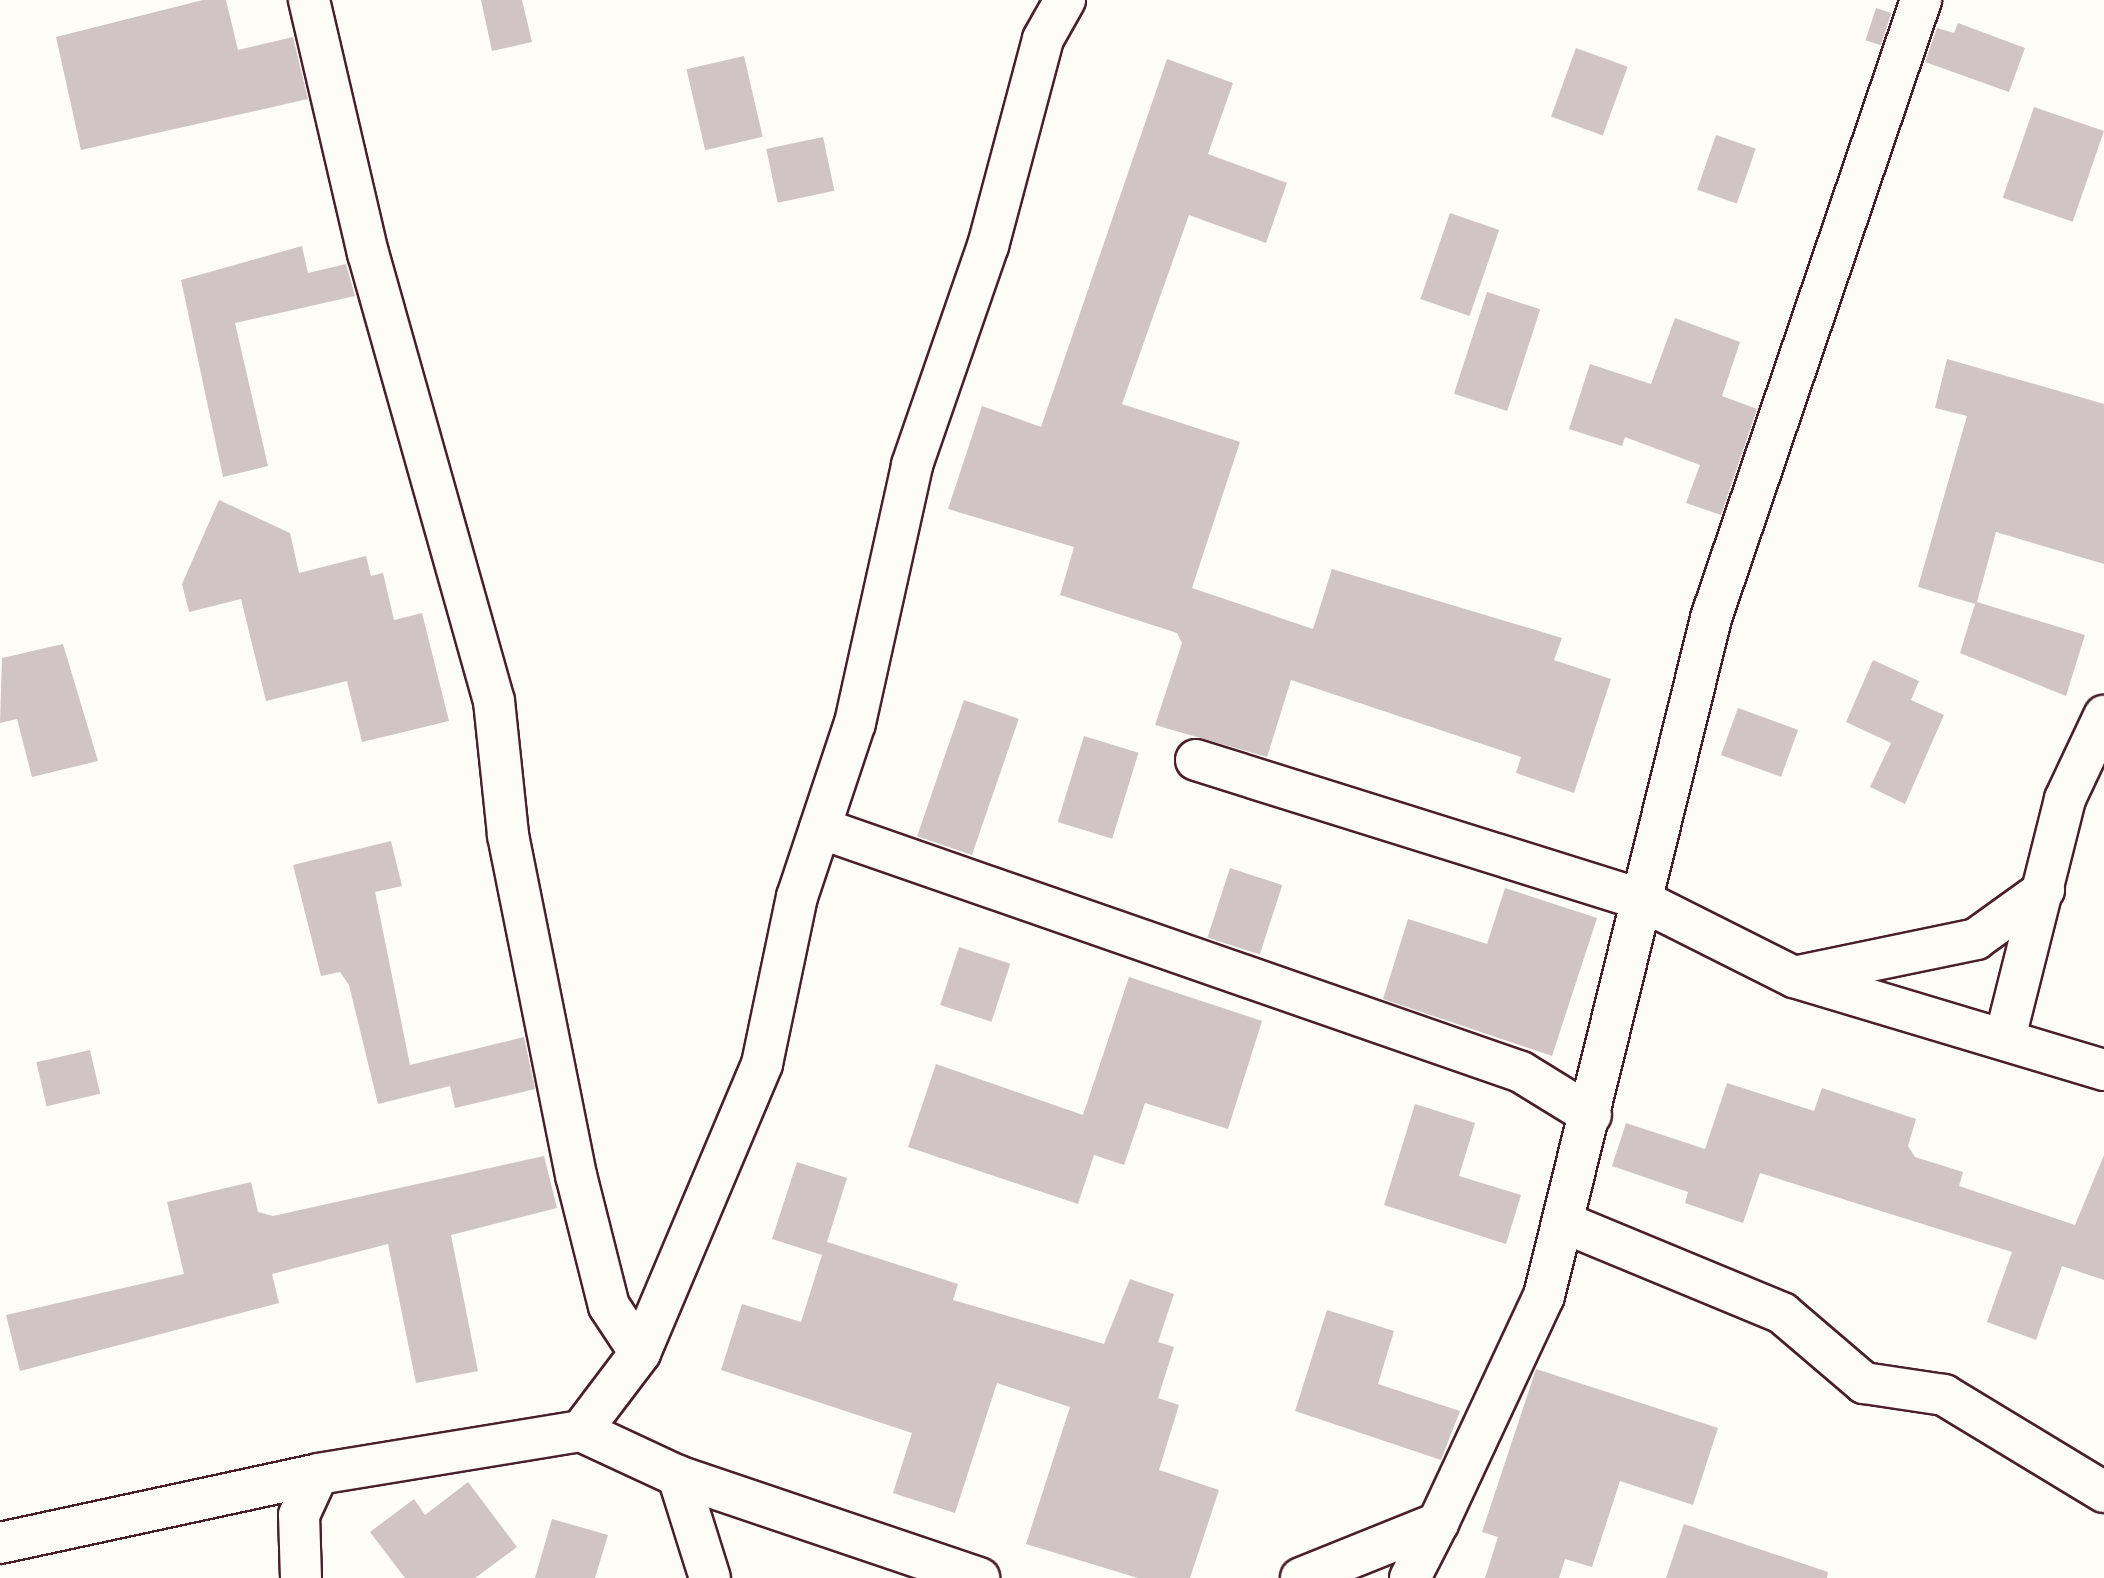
<!DOCTYPE html>
<style>
body{margin:0}
#map{position:relative;width:2104px;height:1578px;overflow:hidden;background:#fdfcf7;font-family:Delius,sans-serif}
div>[style]{position:absolute}
.building>*{inset:0;background:#d0c5c4;transform-origin:0 0}
.roads{filter:drop-shadow(2px 0 #4a1f2b) drop-shadow(-2px 0 #4a1f2b) drop-shadow(0 2px #4a1f2b) drop-shadow(0 -2px #4a1f2b)}
.minor>*{height:40px;margin:-20px;padding:0 20px;transform-origin:20px;border-radius:20px;background:#fdfcf7}
span{translate:-50% -50%;white-space:nowrap;text-align:center;line-height:1.15;-webkit-text-stroke:9px #fdfcf7;paint-order:stroke}
</style>
<div id="map">
<div class="building">
<i style="clip-path:polygon(203px 0,226px 0,238px 50px,293px 37px,308px 99px,81px 150px,56px 37px)"></i>
<i style="clip-path:polygon(481px 0,522px 0,532px 42px,492px 51px)"></i>
<i style="left:1876px;top:8px;width:16px;height:34px;rotate:18deg"></i>
<i style="clip-path:polygon(1958px 23px,2025px 48px,2009px 92px,1925px 62px,1937px 28px,1954px 33px)"></i>
<i style="left:1576px;top:48px;width:55px;height:73px;rotate:20deg"></i>
<i style="left:744px;top:56px;width:83px;height:59px;rotate:77deg"></i>
<i style="clip-path:polygon(1167px 59px,1233px 83px,1208px 154px,1287px 183px,1266px 243px,1189px 215px,1122px 404px,1240px 442px,1192px 588px,1313px 629px,1332px 569px,1562px 638px,1554px 660px,1611px 679px,1574px 793px,1516px 773px,1521px 757px,1291px 680px,1267px 757px,1155px 725px,1182px 643px,1177px 633px,1060px 595px,1074px 547px,948px 509px,982px 406px,1041px 427px)"></i>
<i style="left:2034px;top:107px;width:74px;height:96px;rotate:19deg"></i>
<i style="left:1716px;top:135px;width:42px;height:58px;rotate:19deg"></i>
<i style="left:823px;top:137px;width:55px;height:58px;rotate:78deg"></i>
<i style="left:1450px;top:213px;width:52px;height:91px;rotate:19deg"></i>
<i style="clip-path:polygon(302px 246px,308px 273px,346px 264px,355px 296px,235px 323px,268px 466px,223px 477px,181px 280px)"></i>
<i style="left:1487px;top:292px;width:56px;height:107px;rotate:18deg"></i>
<i style="clip-path:polygon(1675px 318px,1740px 342px,1722px 396px,1757px 409px,1721px 515px,1686px 503px,1700px 465px,1625px 437px,1622px 446px,1569px 429px,1590px 364px,1651px 384px)"></i>
<i style="clip-path:polygon(1947px 359px,2104px 404px,2104px 564px,1996px 532px,1977px 602px,2085px 635px,2066px 696px,1960px 653px,1975px 604px,1918px 587px,1967px 416px,1935px 408px)"></i>
<i style="clip-path:polygon(219px 500px,290px 533px,299px 573px,366px 556px,371px 576px,383px 573px,394px 620px,422px 613px,449px 721px,362px 742px,347px 681px,266px 701px,241px 599px,189px 612px,182px 584px)"></i>
<i style="clip-path:polygon(63px 644px,98px 761px,32px 777px,17px 719px,0 723px,2px 658px)"></i>
<i style="clip-path:polygon(1873px 660px,1919px 681px,1911px 700px,1944px 715px,1905px 804px,1870px 787px,1891px 743px,1846px 722px)"></i>
<i style="left:964px;top:700px;width:58px;height:144px;rotate:19deg"></i>
<i style="left:1738px;top:708px;width:64px;height:50px;rotate:20deg"></i>
<i style="left:1084px;top:736px;width:57px;height:90px;rotate:17deg"></i>
<i style="clip-path:polygon(391px 841px,402px 886px,375px 892px,410px 1065px,524px 1037px,535px 1089px,455px 1108px,450px 1086px,378px 1104px,349px 985px,340px 972px,321px 976px,293px 865px)"></i>
<i style="left:1230px;top:868px;width:55px;height:73px;rotate:18deg"></i>
<i style="clip-path:polygon(1505px 888px,1597px 918px,1552px 1056px,1383px 999px,1408px 919px,1487px 944px)"></i>
<i style="left:959px;top:947px;width:54px;height:61px;rotate:18deg"></i>
<i style="clip-path:polygon(1129px 977px,1262px 1021px,1228px 1129px,1145px 1103px,1124px 1165px,1094px 1155px,1078px 1204px,908px 1147px,936px 1064px,1083px 1115px)"></i>
<i style="left:90px;top:1050px;width:45px;height:55px;rotate:77deg"></i>
<i style="clip-path:polygon(1727px 1083px,1814px 1111px,1822px 1088px,1916px 1119px,1908px 1146px,1915px 1157px,1963px 1172px,1959px 1186px,2075px 1225px,2104px 1155px,2104px 1280px,2062px 1266px,2036px 1340px,1987px 1322px,2012px 1252px,1760px 1173px,1743px 1223px,1685px 1203px,1688px 1192px,1612px 1166px,1626px 1123px,1705px 1149px)"></i>
<i style="clip-path:polygon(1415px 1104px,1475px 1123px,1459px 1176px,1521px 1195px,1506px 1244px,1384px 1205px)"></i>
<i style="clip-path:polygon(544px 1156px,557px 1208px,451px 1235px,478px 1371px,416px 1383px,388px 1244px,272px 1274px,279px 1303px,20px 1371px,6px 1315px,184px 1274px,167px 1202px,251px 1182px,258px 1212px,273px 1216px)"></i>
<i style="clip-path:polygon(797px 1162px,847px 1178px,827px 1242px,958px 1284px,953px 1300px,1104px 1344px,1130px 1279px,1174px 1294px,1158px 1342px,1174px 1347px,1158px 1398px,1179px 1405px,1159px 1470px,1219px 1490px,1190px 1578px,1138px 1578px,1026px 1544px,1070px 1407px,997px 1383px,955px 1513px,893px 1493px,912px 1433px,721px 1370px,742px 1304px,801px 1322px,822px 1255px,772px 1239px)"></i>
<i style="clip-path:polygon(1327px 1310px,1394px 1331px,1378px 1384px,1460px 1411px,1441px 1460px,1295px 1411px)"></i>
<i style="clip-path:polygon(1536px 1369px,1718px 1428px,1693px 1505px,1620px 1481px,1592px 1567px,1565px 1559px,1559px 1578px,1485px 1578px,1498px 1537px,1482px 1532px)"></i>
<i style="clip-path:polygon(468px 1482px,517px 1547px,475px 1578px,405px 1578px,370px 1532px,414px 1499px,425px 1515px)"></i>
<i style="clip-path:polygon(552px 1519px,608px 1535px,595px 1578px,535px 1578px)"></i>
<i style="clip-path:polygon(1684px 1524px,1828px 1572px,1827px 1578px,1666px 1578px)"></i>
</div>
<div class="roads">
<div class="minor">
<i style="left:309px;top:0;width:260px;rotate:76.9deg"></i>
<i style="left:368px;top:253px;width:465px;rotate:74.3deg"></i>
<i style="left:494px;top:701px;width:135px;rotate:84deg"></i>
<i style="left:508px;top:835px;width:347px;rotate:78.7deg"></i>
<i style="left:576px;top:1175px;width:135px;rotate:75.9deg"></i>
<i style="left:609px;top:1306px;width:56px;rotate:56.6deg"></i>
<i style="left:1196px;top:760px;width:462px;rotate:17.4deg"></i>
<i style="left:1637px;top:898px;width:176px;rotate:26.7deg"></i>
<i style="left:1794px;top:977px;width:324px;rotate:16.7deg"></i>
<i style="left:820px;top:828px;width:742px;rotate:19.19deg"></i>
<i style="left:1521px;top:1072px;width:82px;rotate:31.6deg"></i>
<i style="left:1798px;top:976px;width:182px;rotate:-11.7deg"></i>
<i style="left:1976px;top:939px;width:84px;rotate:-35.8deg"></i>
<i style="left:2006px;top:1034px;width:242px;rotate:-75.9deg"></i>
<i style="left:2065px;top:799px;width:92px;rotate:-64.8deg"></i>
<i style="left:1567px;top:1224px;width:233px;rotate:22.5deg"></i>
<i style="left:1782px;top:1313px;width:108px;rotate:40.5deg"></i>
<i style="left:1864px;top:1383px;width:81px;rotate:8.5deg"></i>
<i style="left:1944px;top:1395px;width:187px;rotate:31.2deg"></i>
<i style="left:581px;top:1431px;width:98px;rotate:-52.9deg"></i>
<i style="left:640px;top:1353px;width:314px;rotate:-67.1deg"></i>
<i style="left:762px;top:1064px;width:171px;rotate:-78.2deg"></i>
<i style="left:797px;top:897px;width:183px;rotate:-71.6deg"></i>
<i style="left:855px;top:723px;width:264px;rotate:-77.5deg"></i>
<i style="left:912px;top:465px;width:232px;rotate:-70.9deg"></i>
<i style="left:988px;top:246px;width:214px;rotate:-75.1deg"></i>
<i style="left:1043px;top:39px;width:45px;rotate:-60.6deg"></i>
<i style="left:678px;top:1476px;width:107px;rotate:72.6deg"></i>
<i style="left:0;top:1543px;width:325px;rotate:-12.2deg"></i>
<i style="left:318px;top:1474px;width:266px;rotate:-9.3deg"></i>
<i style="left:581px;top:1431px;width:107px;rotate:24.9deg"></i>
<i style="left:678px;top:1476px;width:318px;rotate:18.7deg"></i>
<i style="left:301px;top:1578px;width:63px;rotate:-91.8deg"></i>
<i style="left:299px;top:1515px;width:45px;rotate:-65.1deg"></i>
<i style="left:1301px;top:1578px;width:148px;rotate:-21.9deg"></i>
<i style="left:1438px;top:1523px;width:251px;rotate:-65deg"></i>
<i style="left:1544px;top:1296px;width:698px;rotate:-76.16deg"></i>
<i style="left:1711px;top:618px;width:653px;rotate:-71.23deg"></i>
<i style="left:1410px;top:1578px;width:62px;rotate:-63deg"></i>
</div>
</div>
</div>
